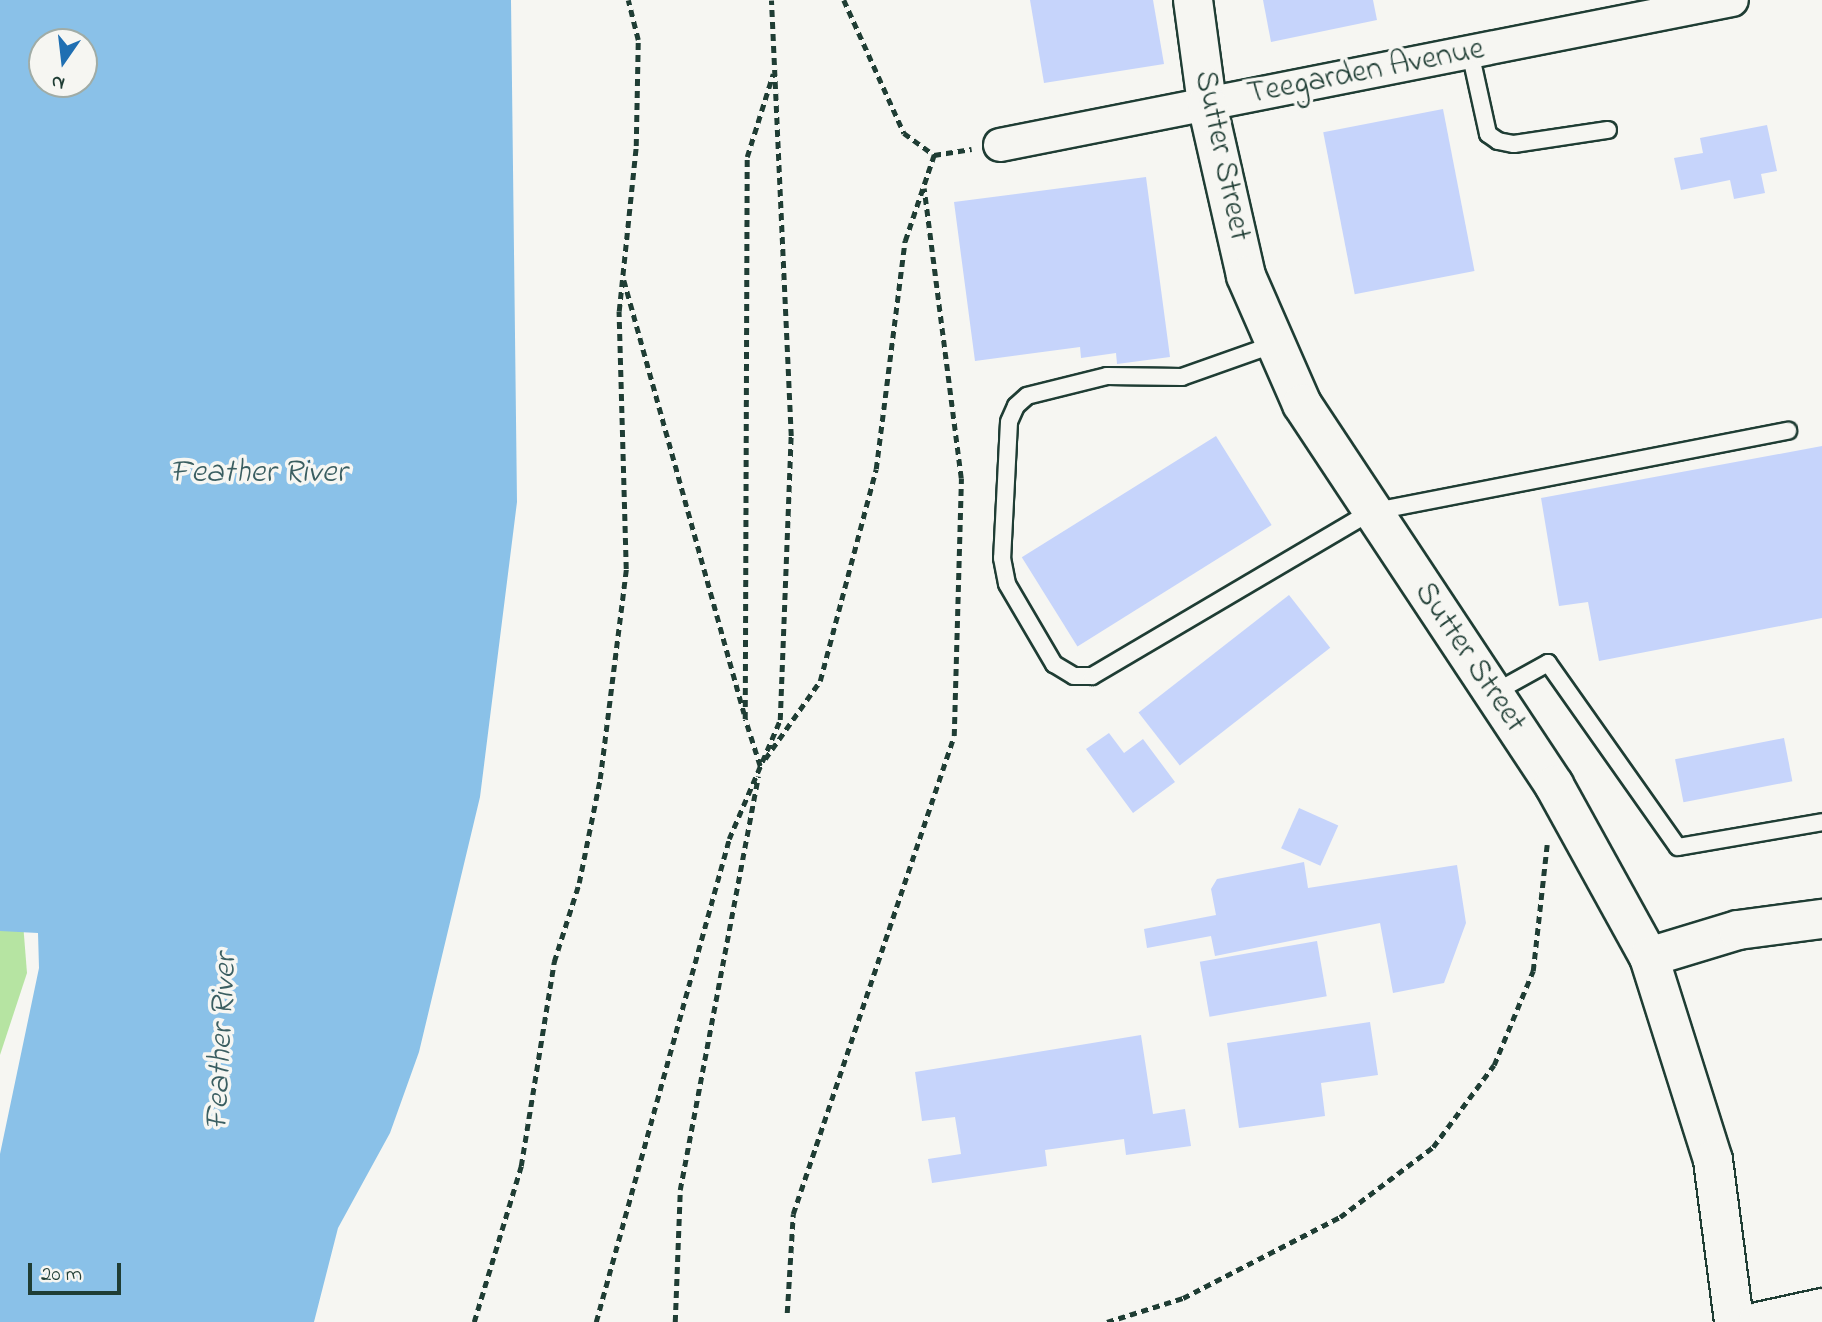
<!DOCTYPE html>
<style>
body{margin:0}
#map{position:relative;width:1822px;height:1322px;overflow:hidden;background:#f6f6f2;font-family:"Indie Flower",sans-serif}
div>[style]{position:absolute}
.green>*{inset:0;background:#b6e4a2}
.water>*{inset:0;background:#8ac1e8}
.building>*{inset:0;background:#c6d4fb;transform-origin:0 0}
.path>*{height:4.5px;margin-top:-2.25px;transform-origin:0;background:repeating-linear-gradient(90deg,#1f3d34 0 7px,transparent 0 12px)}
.roads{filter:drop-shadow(2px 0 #1f3d34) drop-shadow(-2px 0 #1f3d34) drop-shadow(0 2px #1f3d34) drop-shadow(0 -2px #1f3d34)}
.lane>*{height:16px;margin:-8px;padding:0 8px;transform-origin:8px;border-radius:8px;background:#f6f6f2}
.street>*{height:32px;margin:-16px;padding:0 16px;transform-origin:16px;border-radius:16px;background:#f6f6f2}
.secondary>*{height:38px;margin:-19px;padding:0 19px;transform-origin:19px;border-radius:19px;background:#f6f6f2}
.highway>*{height:38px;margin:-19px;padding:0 19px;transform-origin:19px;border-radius:19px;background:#f6f6f2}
span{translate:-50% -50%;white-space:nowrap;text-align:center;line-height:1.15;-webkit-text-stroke:7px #f6f6f2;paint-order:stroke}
.street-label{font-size:32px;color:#1f3d34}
.water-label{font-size:33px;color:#3a5e61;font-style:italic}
.north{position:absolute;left:28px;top:28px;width:70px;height:70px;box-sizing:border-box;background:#f6f6f2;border:2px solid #a0aca6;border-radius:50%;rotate:194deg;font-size:19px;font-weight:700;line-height:28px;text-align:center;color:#1f3d34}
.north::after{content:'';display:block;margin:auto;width:24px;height:32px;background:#1f6fb2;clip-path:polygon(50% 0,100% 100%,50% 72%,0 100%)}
.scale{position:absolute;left:28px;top:1263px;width:93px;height:32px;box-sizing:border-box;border:4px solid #1f3d34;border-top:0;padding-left:9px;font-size:21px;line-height:24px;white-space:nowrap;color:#1f3d34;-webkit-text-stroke:5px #f6f6f2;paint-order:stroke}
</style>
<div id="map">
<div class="green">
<i style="clip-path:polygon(0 634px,27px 973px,0 1055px)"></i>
</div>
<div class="water">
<i style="clip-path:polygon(evenodd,0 0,511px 0,517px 502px,480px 797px,419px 1052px,390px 1133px,338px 1228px,314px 1322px,0 1322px,0 1154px,39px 968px,38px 933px,0 931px,0 0,84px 42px,84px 84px,42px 84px,42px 42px,84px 42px)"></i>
</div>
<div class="building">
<i style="clip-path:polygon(1030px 0,1153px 0,1164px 64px,1044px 83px)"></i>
<i style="clip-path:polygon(1263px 0,1373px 0,1377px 20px,1271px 42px)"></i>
<i style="left:1443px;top:109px;width:165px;height:122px;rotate:79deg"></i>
<i style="clip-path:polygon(1767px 125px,1777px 171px,1761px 174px,1765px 193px,1734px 199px,1730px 180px,1681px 190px,1674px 158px,1703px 153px,1700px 138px)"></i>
<i style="clip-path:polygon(1146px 177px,1170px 357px,1117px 364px,1116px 353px,1081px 358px,1080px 347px,975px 361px,954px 202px)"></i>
<i style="left:1216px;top:436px;width:105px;height:229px;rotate:58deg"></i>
<i style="clip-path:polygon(1822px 446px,1822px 618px,1599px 661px,1588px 602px,1559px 606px,1541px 498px)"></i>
<i style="left:1289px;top:595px;width:67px;height:191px;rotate:52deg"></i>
<i style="clip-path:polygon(1109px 733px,1124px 753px,1143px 739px,1175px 782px,1133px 813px,1086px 749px)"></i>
<i style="left:1784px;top:738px;width:44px;height:111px;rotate:79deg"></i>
<i style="left:1299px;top:808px;width:43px;height:44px;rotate:24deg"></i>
<i style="clip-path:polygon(1304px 862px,1308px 888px,1457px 865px,1466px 923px,1444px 983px,1393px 993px,1380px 923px,1215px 956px,1211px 936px,1147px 948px,1144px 929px,1216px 915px,1211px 889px,1217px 879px)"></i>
<i style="left:1317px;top:941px;width:56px;height:119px;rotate:80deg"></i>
<i style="clip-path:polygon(1370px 1022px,1378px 1075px,1321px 1083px,1325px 1116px,1239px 1128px,1227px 1043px)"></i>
<i style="clip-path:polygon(1141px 1035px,1153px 1114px,1185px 1109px,1191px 1146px,1126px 1155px,1124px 1139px,1045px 1150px,1047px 1166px,932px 1183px,928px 1159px,961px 1154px,955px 1117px,922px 1121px,915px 1072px)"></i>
</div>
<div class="path">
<i style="left:844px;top:0;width:146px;rotate:65.7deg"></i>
<i style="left:904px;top:133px;width:37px;rotate:36deg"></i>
<i style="left:624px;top:280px;width:450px;rotate:74.5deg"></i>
<i style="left:765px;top:759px;width:95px;rotate:-54.8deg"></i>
<i style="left:820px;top:681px;width:219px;rotate:-75.2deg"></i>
<i style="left:876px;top:469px;width:230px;rotate:-82.8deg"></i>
<i style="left:905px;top:241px;width:91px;rotate:-71.4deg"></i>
<i style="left:934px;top:155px;width:38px;rotate:-9deg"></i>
<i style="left:760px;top:766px;width:49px;rotate:-107.7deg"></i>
<i style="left:745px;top:719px;width:562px;rotate:-89.8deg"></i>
<i style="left:747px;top:157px;width:87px;rotate:-72.6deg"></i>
<i style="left:787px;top:1313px;width:99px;rotate:-86.5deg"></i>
<i style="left:793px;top:1214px;width:504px;rotate:-71.39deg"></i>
<i style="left:954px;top:736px;width:258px;rotate:-88.4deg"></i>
<i style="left:961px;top:478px;width:292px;rotate:-97.3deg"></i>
<i style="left:474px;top:1322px;width:163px;rotate:-73.2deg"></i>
<i style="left:521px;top:1166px;width:207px;rotate:-80.8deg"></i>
<i style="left:554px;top:962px;width:83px;rotate:-72.4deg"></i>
<i style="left:579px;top:883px;width:106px;rotate:-78.6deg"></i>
<i style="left:600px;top:779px;width:212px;rotate:-82.9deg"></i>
<i style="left:626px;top:569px;width:258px;rotate:-91.6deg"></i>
<i style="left:619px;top:311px;width:166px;rotate:-84.1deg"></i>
<i style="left:636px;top:146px;width:106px;rotate:-88.9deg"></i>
<i style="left:638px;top:40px;width:41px;rotate:-104deg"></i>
<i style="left:596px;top:1322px;width:501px;rotate:-74.6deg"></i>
<i style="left:729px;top:839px;width:129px;rotate:-66.8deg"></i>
<i style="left:780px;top:720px;width:284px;rotate:-87.8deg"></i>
<i style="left:791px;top:436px;width:436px;rotate:-92.6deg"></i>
<i style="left:675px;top:1322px;width:132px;rotate:-87.8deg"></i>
<i style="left:680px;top:1190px;width:421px;rotate:-79.3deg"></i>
<i style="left:1107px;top:1322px;width:80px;rotate:-17.5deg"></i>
<i style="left:1183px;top:1298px;width:177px;rotate:-27.3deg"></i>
<i style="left:1340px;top:1217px;width:116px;rotate:-37deg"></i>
<i style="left:1433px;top:1147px;width:102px;rotate:-53.4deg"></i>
<i style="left:1494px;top:1065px;width:102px;rotate:-67.5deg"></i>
<i style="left:1533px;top:971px;width:127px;rotate:-83.7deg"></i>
</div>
<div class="roads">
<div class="lane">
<i style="left:1470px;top:52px;width:84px;rotate:77.6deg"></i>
<i style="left:1488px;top:134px;width:12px;rotate:35deg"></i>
<i style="left:1498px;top:141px;width:16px;rotate:11deg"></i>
<i style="left:1514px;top:144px;width:95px;rotate:-8.5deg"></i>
<i style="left:1275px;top:344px;width:99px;rotate:160.5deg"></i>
<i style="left:1182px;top:377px;width:75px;rotate:-179.2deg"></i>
<i style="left:1107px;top:376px;width:82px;rotate:166deg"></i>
<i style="left:1027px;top:396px;width:15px;rotate:138deg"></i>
<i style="left:1016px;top:406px;width:17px;rotate:114deg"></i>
<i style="left:1009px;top:422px;width:136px;rotate:92.9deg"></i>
<i style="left:1002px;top:558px;width:26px;rotate:79deg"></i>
<i style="left:1007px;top:584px;width:93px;rotate:59.6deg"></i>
<i style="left:1054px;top:664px;width:23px;rotate:31deg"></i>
<i style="left:1074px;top:676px;width:18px"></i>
<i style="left:1092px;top:676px;width:323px;rotate:-30.5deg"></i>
<i style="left:1370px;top:512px;width:426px;rotate:-11deg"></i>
<i style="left:1492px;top:694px;width:64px;rotate:-29deg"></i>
<i style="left:1548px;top:663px;width:225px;rotate:54.8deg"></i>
<i style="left:1678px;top:847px;width:146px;rotate:-9.8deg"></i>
</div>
<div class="street">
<i style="left:1000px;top:145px;width:746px;rotate:-11.2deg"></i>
</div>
<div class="secondary">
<i style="left:1193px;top:0;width:105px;rotate:82.3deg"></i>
<i style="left:1207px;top:104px;width:176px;rotate:77.2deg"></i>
<i style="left:1246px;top:276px;width:140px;rotate:66.4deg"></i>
<i style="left:1302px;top:404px;width:457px;rotate:56.5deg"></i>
<i style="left:1554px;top:785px;width:196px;rotate:61.1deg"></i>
<i style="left:1649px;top:957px;width:213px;rotate:72.5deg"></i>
<i style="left:1713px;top:1160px;width:163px;rotate:82.6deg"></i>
<i style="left:1649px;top:957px;width:93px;rotate:-16.9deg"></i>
<i style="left:1738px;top:930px;width:85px;rotate:-7.5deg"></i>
</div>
<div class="highway">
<i style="left:1758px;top:1322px;width:66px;rotate:-12.3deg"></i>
</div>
</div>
<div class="street-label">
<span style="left:1366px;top:73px;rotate:-11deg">Teegarden Avenue</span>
<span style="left:1221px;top:156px;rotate:78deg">Sutter Street</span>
<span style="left:1469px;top:658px;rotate:56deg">Sutter Street</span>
</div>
<div class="water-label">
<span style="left:258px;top:474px">Feather River</span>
<span style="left:223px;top:1042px;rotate:-87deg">Feather River</span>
</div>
<div class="north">N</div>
<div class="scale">20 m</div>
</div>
